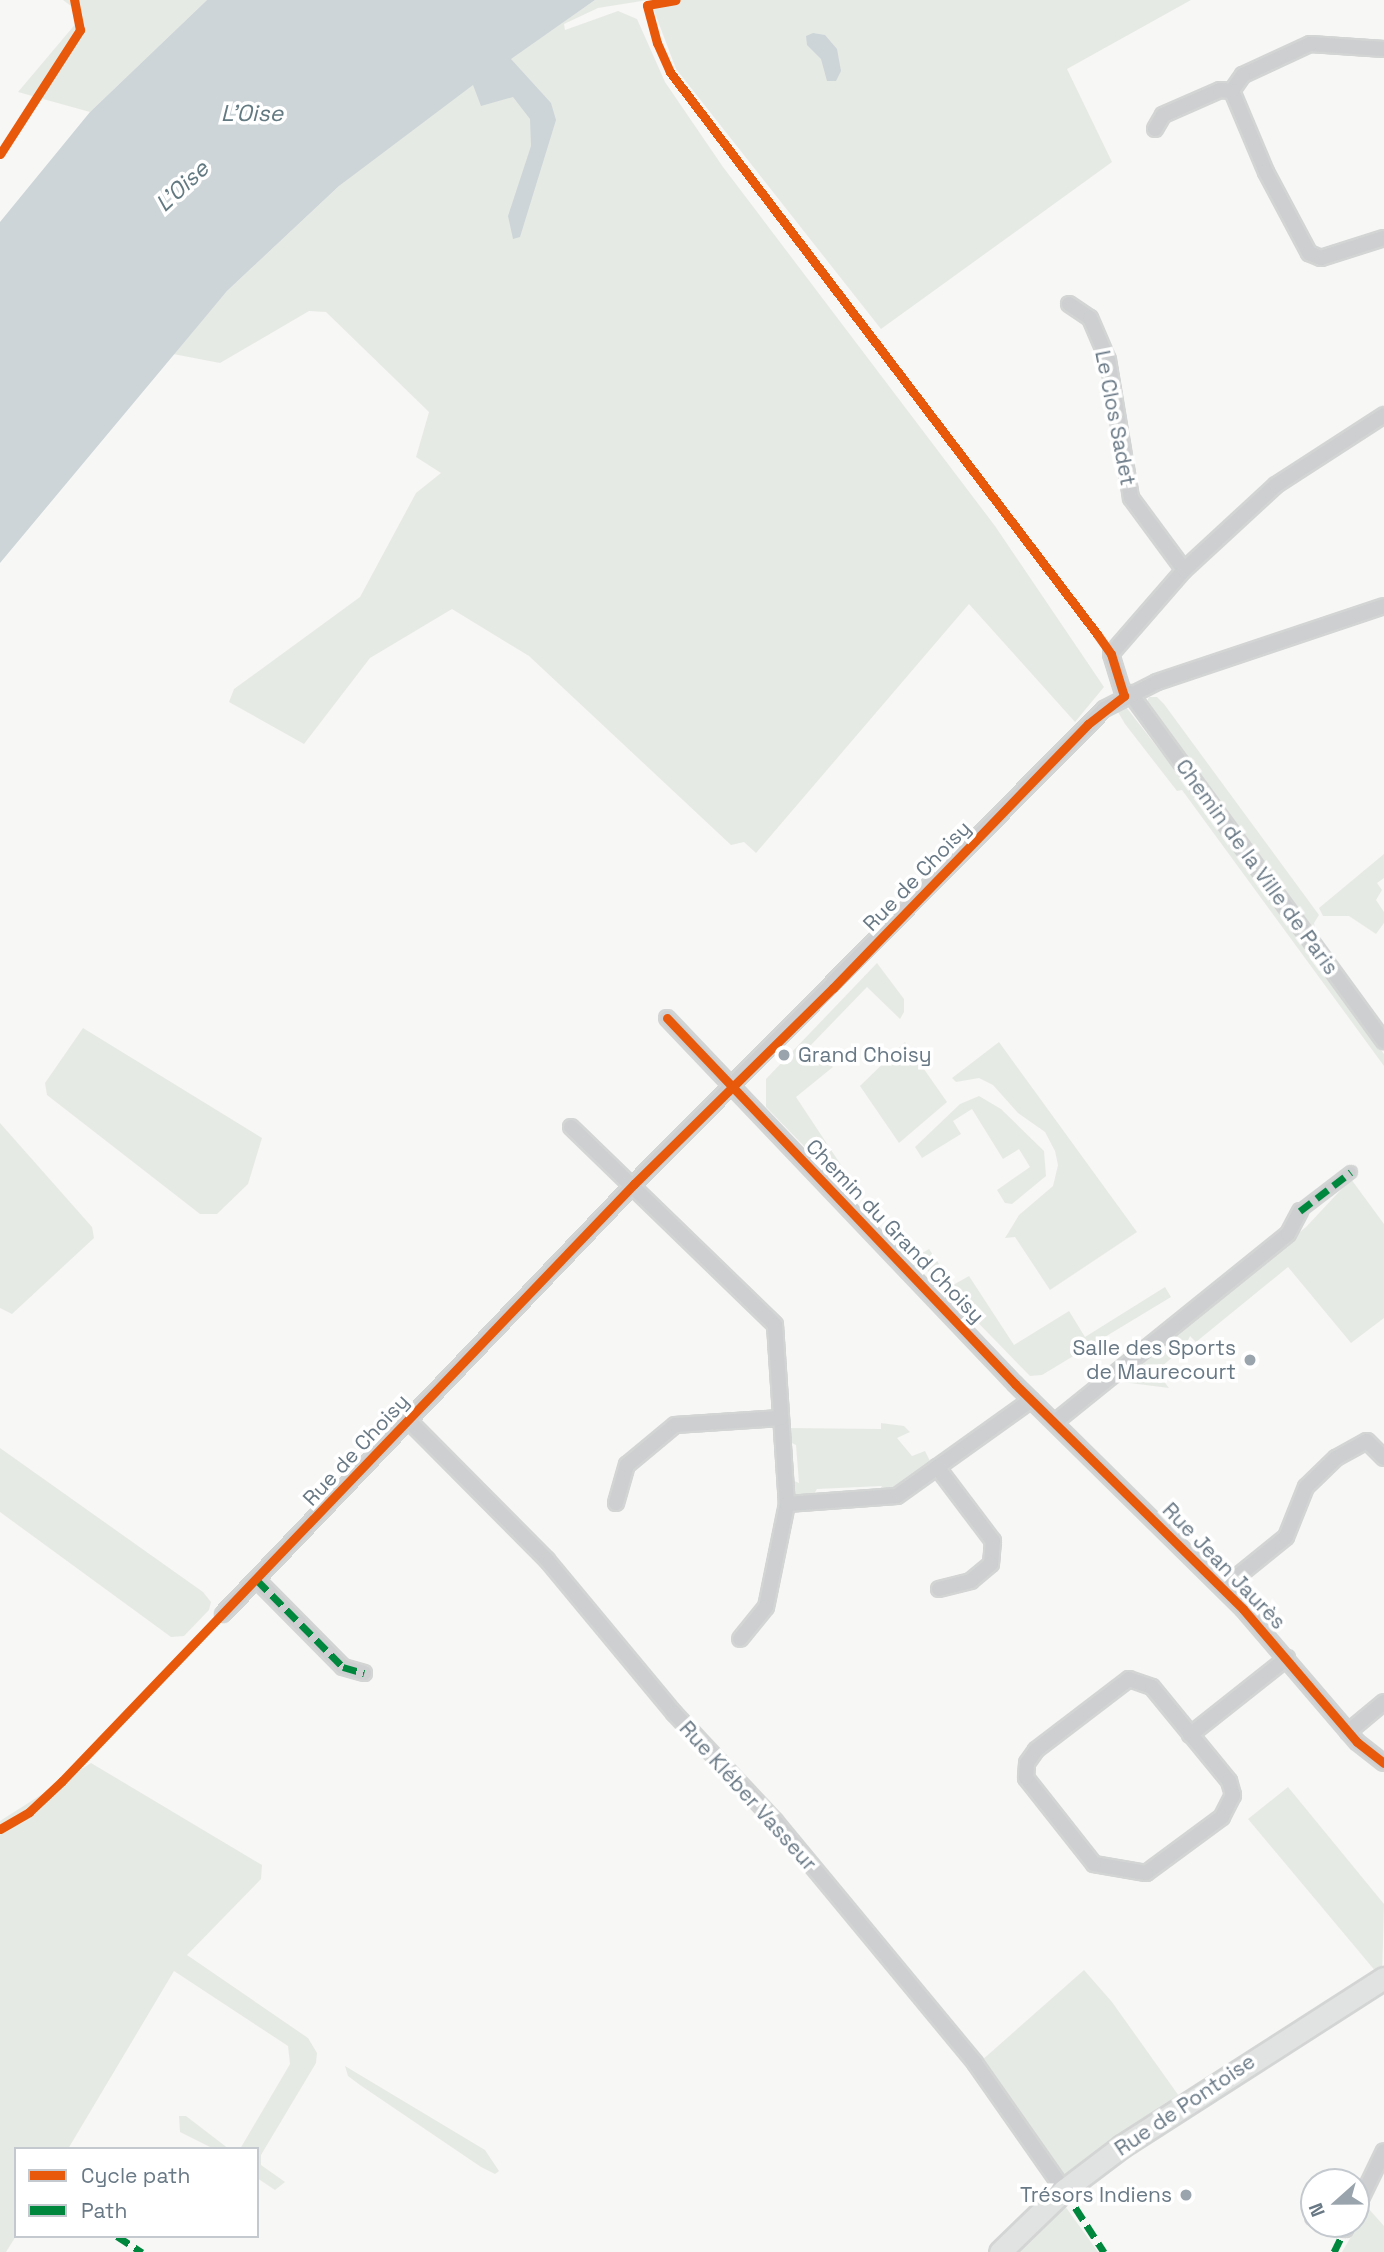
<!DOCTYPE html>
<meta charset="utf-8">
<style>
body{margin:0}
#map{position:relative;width:1384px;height:2252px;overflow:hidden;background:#f7f7f6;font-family:"Space Grotesk",sans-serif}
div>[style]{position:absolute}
.green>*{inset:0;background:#e6eae4}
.water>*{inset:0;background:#cdd5d8}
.roads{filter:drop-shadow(2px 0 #d3d4d4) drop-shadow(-2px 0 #d3d4d4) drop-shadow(0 2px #d3d4d4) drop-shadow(0 -2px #d3d4d4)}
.pedestrian>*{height:10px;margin:-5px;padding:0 5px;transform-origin:5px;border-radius:5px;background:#cdcfd0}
.minor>*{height:14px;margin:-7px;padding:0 7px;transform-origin:7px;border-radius:7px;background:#cdcfd0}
.secondary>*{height:21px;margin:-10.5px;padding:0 10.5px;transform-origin:10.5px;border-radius:10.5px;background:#e1e2e2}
.quiet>*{height:7px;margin-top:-3.5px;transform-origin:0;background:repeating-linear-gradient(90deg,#00873e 0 14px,transparent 0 21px)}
.cycleway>*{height:9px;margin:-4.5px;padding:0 4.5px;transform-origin:4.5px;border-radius:4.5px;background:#e8590c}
.dots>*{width:19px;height:19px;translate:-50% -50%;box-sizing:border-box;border:4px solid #fff;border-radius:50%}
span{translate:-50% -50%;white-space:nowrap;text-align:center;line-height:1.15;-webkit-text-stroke:7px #fff;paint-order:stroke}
.street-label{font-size:21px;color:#687885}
.poi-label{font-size:21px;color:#687885}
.left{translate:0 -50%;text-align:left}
.right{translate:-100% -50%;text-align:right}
.water-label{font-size:23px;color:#637981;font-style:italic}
.legend{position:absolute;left:14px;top:2147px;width:245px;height:91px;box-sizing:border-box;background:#fff;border:2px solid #c3c9ce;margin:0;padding:9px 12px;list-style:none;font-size:21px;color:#687885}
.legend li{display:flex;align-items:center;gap:14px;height:35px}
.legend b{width:35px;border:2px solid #c3c9ce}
.north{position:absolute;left:1300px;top:2168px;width:70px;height:70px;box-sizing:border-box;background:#fff;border:2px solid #c3c9ce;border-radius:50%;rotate:249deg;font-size:19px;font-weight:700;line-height:28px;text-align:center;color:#687885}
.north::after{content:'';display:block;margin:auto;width:24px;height:32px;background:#9aa4ad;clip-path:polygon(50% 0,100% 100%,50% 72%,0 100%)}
</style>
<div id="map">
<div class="green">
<i style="clip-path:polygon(63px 0,207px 0,90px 112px,18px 92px,83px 15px)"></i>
<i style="clip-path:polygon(595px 0,648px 0,598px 8px,564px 24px,565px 30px,618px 11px,637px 19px,665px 82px,723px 167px,995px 526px,1104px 687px,1075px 722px,969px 604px,756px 853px,744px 842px,731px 845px,529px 656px,452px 609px,370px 658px,304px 744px,229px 702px,234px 689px,360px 597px,416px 493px,441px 473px,416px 457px,429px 412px,326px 312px,309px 311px,220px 363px,173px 354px,227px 291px,339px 186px,420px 121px)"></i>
<i style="clip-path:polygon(650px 0,1191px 0,1067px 69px,1112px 162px,881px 329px,676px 69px)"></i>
<i style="clip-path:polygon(1149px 697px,1157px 697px,1164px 704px,1319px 915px,1314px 923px,1317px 937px,1146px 704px)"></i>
<i style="clip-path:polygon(1126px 707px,1200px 802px,1209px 807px,1210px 817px,1384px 1054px,1384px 1066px,1182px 790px,1177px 791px,1125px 724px,1118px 712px)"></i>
<i style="clip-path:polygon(1384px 854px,1384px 878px,1377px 883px,1382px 890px,1376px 900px,1384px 912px,1384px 923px,1376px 934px,1349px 916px,1323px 916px,1319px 908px)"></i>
<i style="clip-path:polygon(877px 963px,904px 999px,904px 1012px,900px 1019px,867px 987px,810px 1046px,833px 1067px,796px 1097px,843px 1168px,832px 1175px,766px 1107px,766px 1079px)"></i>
<i style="clip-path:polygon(83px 1028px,262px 1138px,248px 1184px,217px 1214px,200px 1214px,47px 1095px,45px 1083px)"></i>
<i style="clip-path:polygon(905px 1042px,947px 1102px,899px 1143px,860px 1086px)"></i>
<i style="clip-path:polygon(999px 1042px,1137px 1232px,1050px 1290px,1015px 1237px,1005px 1238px,1019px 1215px,1053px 1186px,1058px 1165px,1055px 1151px,1045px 1132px,1018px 1113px,993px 1085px,979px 1078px,956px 1082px,952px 1078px)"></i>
<i style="clip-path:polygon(979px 1096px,1001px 1109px,1044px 1151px,1046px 1176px,1012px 1204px,1005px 1203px,997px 1190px,1030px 1167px,1019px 1149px,1003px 1159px,972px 1109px,953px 1121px,961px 1134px,922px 1158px,915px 1147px,960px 1104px)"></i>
<i style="clip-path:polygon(0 1123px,92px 1227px,94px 1238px,12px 1314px,0 1308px)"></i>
<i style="clip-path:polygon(1351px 1179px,1384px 1224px,1384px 1318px,1351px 1343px,1288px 1267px,1196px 1342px,1190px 1336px,1185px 1347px,1156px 1371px,1169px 1388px,1114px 1381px,1306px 1227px)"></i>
<i style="clip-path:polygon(929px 1249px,953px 1285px,969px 1276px,1014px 1345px,1069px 1311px,1085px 1337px,1165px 1287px,1171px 1297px,1042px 1375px,1030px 1376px,918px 1261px,917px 1256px)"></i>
<i style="clip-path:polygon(881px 1423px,904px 1426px,910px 1432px,897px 1438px,912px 1456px,925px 1451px,932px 1465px,874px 1499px,882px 1486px,817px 1489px,809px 1503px,796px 1504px,785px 1477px,799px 1483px,796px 1445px,783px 1439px,788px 1428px,881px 1429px)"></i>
<i style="clip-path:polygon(0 1448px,203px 1592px,211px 1602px,209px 1610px,184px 1636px,171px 1637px,0 1512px)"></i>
<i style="clip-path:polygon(91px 1763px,262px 1865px,261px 1879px,187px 1955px,308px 2038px,317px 2053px,316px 2063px,261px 2155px,261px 2165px,285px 2182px,275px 2190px,257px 2178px,257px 2149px,240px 2149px,290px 2064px,288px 2046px,174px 1971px,68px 2149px,16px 2149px,16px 2236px,6px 2252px,0 2252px,0 1821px)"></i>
<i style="clip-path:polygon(1288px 1787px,1384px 1904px,1382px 1979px,1248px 1819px)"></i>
<i style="clip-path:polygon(1084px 1970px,1112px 2002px,1179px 2096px,1064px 2175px,981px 2061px)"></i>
<i style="clip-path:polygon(345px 2066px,485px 2150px,499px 2171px,495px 2174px,481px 2167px,360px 2085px,348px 2076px)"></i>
<i style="clip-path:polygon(179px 2116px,186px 2116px,229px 2149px,214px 2149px,180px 2132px)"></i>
<i style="clip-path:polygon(1065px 2206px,1098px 2252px,1016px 2252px,1048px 2220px)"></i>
<i style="clip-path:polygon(1368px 2208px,1384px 2226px,1384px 2252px,1342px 2252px)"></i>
</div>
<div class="water">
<i style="clip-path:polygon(207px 0,595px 0,511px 59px,551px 103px,556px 120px,520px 237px,513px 239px,508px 216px,531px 146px,530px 119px,513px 97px,481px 106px,473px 85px,339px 186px,227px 291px,0 563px,0 222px,90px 112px)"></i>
<i style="clip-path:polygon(813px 33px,825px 35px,837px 49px,841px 71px,836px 81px,827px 81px,821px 59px,807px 45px,806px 36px)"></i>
</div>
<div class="roads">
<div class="pedestrian">
<i style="left:1300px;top:1211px;width:64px;rotate:-37.4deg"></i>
</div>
<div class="minor">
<i style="left:1384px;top:49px;width:74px;rotate:-176.1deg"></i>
<i style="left:1310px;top:44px;width:74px;rotate:155.2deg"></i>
<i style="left:1243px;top:75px;width:19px;rotate:125deg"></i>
<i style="left:1232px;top:91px;width:88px;rotate:67.2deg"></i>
<i style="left:1266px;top:172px;width:92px;rotate:62deg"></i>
<i style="left:1309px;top:253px;width:13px;rotate:23deg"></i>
<i style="left:1321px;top:258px;width:66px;rotate:-17.6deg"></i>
<i style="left:1155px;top:129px;width:16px;rotate:-60deg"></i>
<i style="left:1163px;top:115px;width:62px;rotate:-23.7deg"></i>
<i style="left:1220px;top:90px;width:12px;rotate:5deg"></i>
<i style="left:1069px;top:304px;width:25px;rotate:34deg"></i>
<i style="left:1090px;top:318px;width:46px;rotate:66.8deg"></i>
<i style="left:1108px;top:360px;width:140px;rotate:80.5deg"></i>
<i style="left:1131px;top:498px;width:89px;rotate:53.6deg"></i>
<i style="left:1130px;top:693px;width:431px;rotate:53.9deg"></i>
<i style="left:1124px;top:696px;width:44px;rotate:-107.2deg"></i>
<i style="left:1111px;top:654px;width:111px;rotate:-49deg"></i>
<i style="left:1184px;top:570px;width:125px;rotate:-42.7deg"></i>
<i style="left:1276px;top:485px;width:129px;rotate:-32.9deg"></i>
<i style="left:667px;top:1018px;width:505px;rotate:46.44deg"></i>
<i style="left:1015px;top:1384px;width:320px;rotate:44.6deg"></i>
<i style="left:1243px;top:1609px;width:175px;rotate:49.4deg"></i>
<i style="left:1357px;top:1742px;width:34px;rotate:38deg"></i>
<i style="left:571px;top:1127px;width:284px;rotate:44.1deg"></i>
<i style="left:775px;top:1325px;width:179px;rotate:86.2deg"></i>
<i style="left:787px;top:1504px;width:105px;rotate:101.5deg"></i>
<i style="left:766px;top:1607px;width:41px;rotate:129.1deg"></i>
<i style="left:409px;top:1421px;width:196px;rotate:45.2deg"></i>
<i style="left:547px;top:1560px;width:199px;rotate:50.3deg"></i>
<i style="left:674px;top:1713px;width:148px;rotate:46.9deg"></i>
<i style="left:775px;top:1821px;width:314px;rotate:50.4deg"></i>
<i style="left:975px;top:2063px;width:155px;rotate:55deg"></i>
<i style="left:1055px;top:1422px;width:299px;rotate:-38.9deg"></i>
<i style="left:1288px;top:1234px;width:26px;rotate:-62deg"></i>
<i style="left:937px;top:1467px;width:93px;rotate:52.9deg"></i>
<i style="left:993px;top:1541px;width:23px;rotate:95deg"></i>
<i style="left:991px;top:1564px;width:26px;rotate:140deg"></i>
<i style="left:971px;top:1581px;width:33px;rotate:166deg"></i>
<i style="left:616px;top:1503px;width:40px;rotate:-74deg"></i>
<i style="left:627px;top:1465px;width:62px;rotate:-39.8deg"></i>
<i style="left:675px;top:1425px;width:106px;rotate:-3.8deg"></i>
<i style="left:787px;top:1504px;width:110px;rotate:-4.2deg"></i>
<i style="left:897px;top:1496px;width:165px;rotate:-35.6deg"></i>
<i style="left:257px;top:1580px;width:122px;rotate:45.3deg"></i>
<i style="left:343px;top:1667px;width:22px;rotate:16deg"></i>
<i style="left:1223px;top:1588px;width:81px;rotate:-39deg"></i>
<i style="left:1286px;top:1537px;width:54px;rotate:-68.2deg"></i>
<i style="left:1306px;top:1487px;width:42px;rotate:-44deg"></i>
<i style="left:1336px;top:1458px;width:35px;rotate:-29deg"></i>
<i style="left:1367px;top:1441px;width:24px;rotate:45deg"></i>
<i style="left:223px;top:1614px;width:595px;rotate:-46.29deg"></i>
<i style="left:634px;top:1184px;width:668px;rotate:-45.3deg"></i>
<i style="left:1104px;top:709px;width:59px;rotate:-27deg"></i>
<i style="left:1157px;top:682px;width:239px;rotate:-18.5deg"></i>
<i style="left:1129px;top:1679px;width:24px;rotate:19deg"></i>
<i style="left:1152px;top:1687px;width:122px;rotate:50.7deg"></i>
<i style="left:1229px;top:1781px;width:15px;rotate:74deg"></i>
<i style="left:1233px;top:1795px;width:25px;rotate:117deg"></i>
<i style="left:1222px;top:1817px;width:94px;rotate:143.6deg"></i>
<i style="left:1146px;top:1873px;width:53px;rotate:-170.2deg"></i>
<i style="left:1094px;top:1864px;width:110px;rotate:-128.3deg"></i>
<i style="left:1026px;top:1778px;width:15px;rotate:-86deg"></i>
<i style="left:1027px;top:1763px;width:16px;rotate:-55deg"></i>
<i style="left:1036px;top:1750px;width:117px;rotate:-37.4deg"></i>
<i style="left:1348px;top:1732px;width:47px;rotate:-39.8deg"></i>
<i style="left:1190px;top:1735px;width:124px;rotate:-38.4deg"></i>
<i style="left:1356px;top:2209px;width:64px;rotate:-64.2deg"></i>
<i style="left:1313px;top:2217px;width:1px;rotate:45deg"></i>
<i style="left:1331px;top:2224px;width:15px;rotate:20deg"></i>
<i style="left:1345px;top:2229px;width:5px;rotate:-68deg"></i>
</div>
<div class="secondary">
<i style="left:1000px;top:2252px;width:89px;rotate:-44.1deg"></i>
<i style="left:1064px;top:2190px;width:73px;rotate:-37.2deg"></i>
<i style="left:1122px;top:2146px;width:311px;rotate:-32.7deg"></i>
</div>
</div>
<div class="quiet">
<i style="left:1300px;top:1211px;width:64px;rotate:-37.4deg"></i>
<i style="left:257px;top:1580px;width:122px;rotate:45.3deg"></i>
<i style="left:343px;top:1667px;width:22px;rotate:16deg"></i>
<i style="left:1064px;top:2190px;width:74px;rotate:57.2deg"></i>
<i style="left:117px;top:2236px;width:30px;rotate:33deg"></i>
<i style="left:1334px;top:2252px;width:25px;rotate:-64deg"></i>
</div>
<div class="cycleway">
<i style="left:0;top:154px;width:148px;rotate:-57.2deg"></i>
<i style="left:80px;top:30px;width:31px;rotate:-101deg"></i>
<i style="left:667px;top:1018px;width:505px;rotate:46.44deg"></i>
<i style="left:1015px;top:1384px;width:320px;rotate:44.6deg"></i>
<i style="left:1243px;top:1609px;width:175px;rotate:49.4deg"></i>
<i style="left:1357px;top:1742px;width:34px;rotate:38deg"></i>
<i style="left:0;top:1829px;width:34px;rotate:-30deg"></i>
<i style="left:29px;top:1812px;width:45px;rotate:-43.2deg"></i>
<i style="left:62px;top:1781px;width:827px;rotate:-46.23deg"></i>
<i style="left:634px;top:1184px;width:279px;rotate:-44.6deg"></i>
<i style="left:833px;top:988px;width:367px;rotate:-46deg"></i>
<i style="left:1088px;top:724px;width:46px;rotate:-37.9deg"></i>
<i style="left:1124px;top:696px;width:44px;rotate:-107.2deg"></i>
<i style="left:1111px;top:654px;width:24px;rotate:-125deg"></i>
<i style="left:1097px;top:634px;width:706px;rotate:-127.23deg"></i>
<i style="left:670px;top:72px;width:32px;rotate:-114deg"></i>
<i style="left:657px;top:43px;width:39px;rotate:-105deg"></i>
<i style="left:647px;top:5px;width:29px;rotate:-10deg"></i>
</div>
<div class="dots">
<i style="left:784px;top:1055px;background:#9aa4ad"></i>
<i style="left:1250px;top:1360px;background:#9aa4ad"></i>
<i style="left:1186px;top:2195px;background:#9aa4ad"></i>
</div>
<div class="street-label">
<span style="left:1115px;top:418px;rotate:79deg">Le Clos Sadet</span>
<span style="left:1257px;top:867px;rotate:54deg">Chemin de la Ville de Paris</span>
<span style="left:917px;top:876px;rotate:-46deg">Rue de Choisy</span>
<span style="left:895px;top:1231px;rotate:46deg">Chemin du Grand Choisy</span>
<span style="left:356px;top:1450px;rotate:-47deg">Rue de Choisy</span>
<span style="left:1224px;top:1566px;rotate:46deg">Rue Jean Jaurès</span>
<span style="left:748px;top:1796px;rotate:48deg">Rue Kléber Vasseur</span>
<span style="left:1185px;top:2105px;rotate:-34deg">Rue de Pontoise</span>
</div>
<div class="poi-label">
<span class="left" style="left:798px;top:1055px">Grand Choisy</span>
<span class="right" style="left:1236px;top:1360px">Salle des Sports<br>de Maurecourt</span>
<span class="right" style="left:1172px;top:2195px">Trésors Indiens</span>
</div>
<div class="water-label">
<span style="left:252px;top:113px">L’Oise</span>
<span style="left:182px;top:186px;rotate:-43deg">L'Oise</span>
</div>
<ul class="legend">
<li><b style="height:9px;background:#e8590c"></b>Cycle path</li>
<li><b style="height:9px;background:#00873e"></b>Path</li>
</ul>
<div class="north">N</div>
</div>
